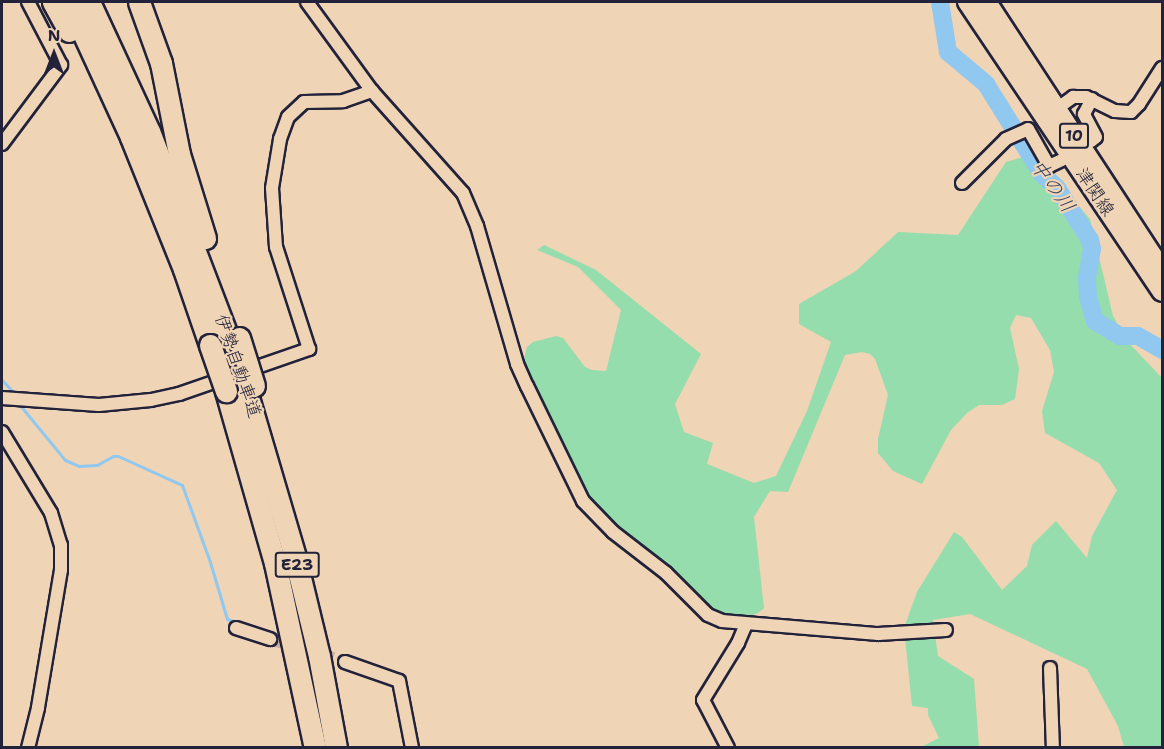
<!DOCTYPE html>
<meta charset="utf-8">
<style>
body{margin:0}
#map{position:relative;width:1164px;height:749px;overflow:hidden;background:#efd4b6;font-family:"Shantell Sans","Klee One",sans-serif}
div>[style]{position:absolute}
.green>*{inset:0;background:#95ddac}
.stream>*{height:3px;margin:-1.5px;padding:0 1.5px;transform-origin:1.5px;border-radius:1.5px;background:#90c8ef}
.river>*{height:18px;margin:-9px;padding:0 9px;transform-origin:9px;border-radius:9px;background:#90c8ef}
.minor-tunnel>*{height:12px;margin-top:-6px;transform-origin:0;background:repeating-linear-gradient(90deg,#c6b09d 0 12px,transparent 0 18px)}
.roads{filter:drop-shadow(2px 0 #22223b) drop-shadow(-2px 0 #22223b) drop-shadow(0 2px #22223b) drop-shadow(0 -2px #22223b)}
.minor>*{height:12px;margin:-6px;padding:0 6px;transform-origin:6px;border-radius:6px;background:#efd4b6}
.primary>*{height:18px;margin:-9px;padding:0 9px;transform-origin:9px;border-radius:9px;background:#efd4b6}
.motorway>*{height:21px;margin:-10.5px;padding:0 10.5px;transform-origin:10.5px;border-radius:10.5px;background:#efd4b6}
.bridges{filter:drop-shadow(2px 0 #22223b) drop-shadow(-2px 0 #22223b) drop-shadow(0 2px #22223b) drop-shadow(0 -2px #22223b)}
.motorway-bridge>*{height:21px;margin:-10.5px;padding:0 10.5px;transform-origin:10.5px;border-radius:10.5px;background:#efd4b6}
span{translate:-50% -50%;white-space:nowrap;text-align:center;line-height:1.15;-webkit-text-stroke:4.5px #efd4b6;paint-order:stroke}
.shield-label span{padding:2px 4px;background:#efd4b6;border:2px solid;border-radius:4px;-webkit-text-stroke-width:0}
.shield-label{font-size:16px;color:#22223b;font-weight:700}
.street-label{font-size:18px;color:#22223b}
.water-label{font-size:20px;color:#38435f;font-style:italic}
.frame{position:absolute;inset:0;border:3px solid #22223b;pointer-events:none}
.north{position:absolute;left:24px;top:24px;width:60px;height:60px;-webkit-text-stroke:4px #efd4b6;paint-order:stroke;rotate:0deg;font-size:16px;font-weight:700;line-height:24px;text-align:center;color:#22223b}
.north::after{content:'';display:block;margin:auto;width:21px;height:27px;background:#22223b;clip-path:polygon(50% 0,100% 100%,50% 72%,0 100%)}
</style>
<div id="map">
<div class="green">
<i style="clip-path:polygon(1033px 154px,1090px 219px,1113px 316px,1128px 342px,1162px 378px,1162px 747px,1124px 747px,1118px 726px,1087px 669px,970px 614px,933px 620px,938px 656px,974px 679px,979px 747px,921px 747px,939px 738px,928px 715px,928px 708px,912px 706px,904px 628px,917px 592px,954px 532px,962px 537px,1002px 590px,1027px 566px,1032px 545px,1056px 521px,1087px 558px,1092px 536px,1117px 490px,1099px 463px,1045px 433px,1042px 411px,1054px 372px,1050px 350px,1031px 318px,1016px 315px,1010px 328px,1019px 369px,1015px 399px,1002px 405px,979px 405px,967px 413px,951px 430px,922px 484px,893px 471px,878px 453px,878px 439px,888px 395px,875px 359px,870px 354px,862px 352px,845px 355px,788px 492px,770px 491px,754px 517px,764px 608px,758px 613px,744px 618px,721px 616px,696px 599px,667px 567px,593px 504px,523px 362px,527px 347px,533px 342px,556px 336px,563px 338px,585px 367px,592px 370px,606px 371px,621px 310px,578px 267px,537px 250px,544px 245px,596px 270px,701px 354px,675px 404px,684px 432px,713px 443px,707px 464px,754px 483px,776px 476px,807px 411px,831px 342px,799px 324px,799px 304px,856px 271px,898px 232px,958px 235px,1006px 162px)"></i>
</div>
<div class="stream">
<i style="left:2px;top:380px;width:16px;rotate:47deg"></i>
<i style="left:19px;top:404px;width:72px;rotate:50.6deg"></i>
<i style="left:65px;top:460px;width:15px;rotate:23deg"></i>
<i style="left:79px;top:466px;width:18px;rotate:-3deg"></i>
<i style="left:97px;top:465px;width:18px;rotate:-29deg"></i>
<i style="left:113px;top:456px;width:5px"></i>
<i style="left:118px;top:456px;width:70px;rotate:24.4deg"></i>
<i style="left:182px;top:485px;width:82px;rotate:70deg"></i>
<i style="left:210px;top:562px;width:59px;rotate:73.4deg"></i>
<i style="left:227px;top:619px;width:58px;rotate:17.2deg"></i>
<i style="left:359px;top:661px;width:45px;rotate:18deg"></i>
<i style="left:402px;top:675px;width:47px;rotate:76.6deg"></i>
</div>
<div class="river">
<i style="left:940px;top:2px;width:51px;rotate:80.9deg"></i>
<i style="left:948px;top:52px;width:50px;rotate:40.1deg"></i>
<i style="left:986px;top:84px;width:106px;rotate:58.1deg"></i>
<i style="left:1042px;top:174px;width:21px;rotate:43deg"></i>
<i style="left:1057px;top:188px;width:62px;rotate:57.6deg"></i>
<i style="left:1090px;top:240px;width:9px;rotate:77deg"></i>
<i style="left:1092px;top:249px;width:29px;rotate:100deg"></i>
<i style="left:1087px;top:278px;width:19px;rotate:87deg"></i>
<i style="left:1088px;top:297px;width:25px;rotate:74deg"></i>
<i style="left:1095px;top:321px;width:29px;rotate:31deg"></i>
<i style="left:1120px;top:336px;width:18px"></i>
<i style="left:1138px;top:336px;width:28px;rotate:30deg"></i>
</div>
<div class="minor-tunnel">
<i style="left:270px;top:639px;width:78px;rotate:17deg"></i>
</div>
<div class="roads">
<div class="minor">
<i style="left:307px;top:2px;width:110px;rotate:53.9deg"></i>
<i style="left:372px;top:91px;width:137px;rotate:48.3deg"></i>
<i style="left:463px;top:193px;width:36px;rotate:67deg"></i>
<i style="left:477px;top:226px;width:144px;rotate:73.8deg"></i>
<i style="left:517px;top:364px;width:24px;rotate:66deg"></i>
<i style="left:527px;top:386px;width:128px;rotate:64deg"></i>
<i style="left:583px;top:501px;width:43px;rotate:45.9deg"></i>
<i style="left:613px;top:532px;width:67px;rotate:37.7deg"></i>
<i style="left:666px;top:573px;width:59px;rotate:45deg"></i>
<i style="left:708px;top:615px;width:15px;rotate:23deg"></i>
<i style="left:722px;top:621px;width:157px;rotate:4.8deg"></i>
<i style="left:878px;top:634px;width:68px;rotate:-3.4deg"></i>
<i style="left:1062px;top:105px;width:14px;rotate:-36deg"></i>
<i style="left:1073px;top:97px;width:13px"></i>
<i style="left:1086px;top:97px;width:32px;rotate:26deg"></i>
<i style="left:1115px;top:111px;width:16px;rotate:4deg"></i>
<i style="left:1131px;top:112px;width:11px;rotate:-45deg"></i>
<i style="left:1139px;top:104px;width:43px;rotate:-57.4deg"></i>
<i style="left:1091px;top:141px;width:6px;rotate:-39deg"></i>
<i style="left:1096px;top:137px;width:26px;rotate:-118deg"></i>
<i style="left:1084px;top:114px;width:17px;rotate:-62deg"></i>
<i style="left:2px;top:144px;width:99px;rotate:-53.2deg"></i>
<i style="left:61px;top:65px;width:71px;rotate:-117.6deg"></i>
<i style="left:962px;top:183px;width:62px;rotate:-45deg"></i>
<i style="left:1006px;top:139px;width:24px;rotate:-24deg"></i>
<i style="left:1028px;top:129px;width:43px;rotate:60.4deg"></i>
<i style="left:1049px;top:166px;width:14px;rotate:-25deg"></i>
<i style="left:2px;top:398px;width:97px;rotate:4.1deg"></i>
<i style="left:99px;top:405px;width:52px;rotate:-5.5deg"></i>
<i style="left:151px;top:400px;width:29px;rotate:-12deg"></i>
<i style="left:179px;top:394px;width:138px;rotate:-19.1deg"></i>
<i style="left:309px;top:349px;width:107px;rotate:-107.9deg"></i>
<i style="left:276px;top:247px;width:59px;rotate:-93.9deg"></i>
<i style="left:272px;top:188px;width:50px;rotate:-80.7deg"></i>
<i style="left:280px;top:139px;width:23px;rotate:-70deg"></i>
<i style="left:288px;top:117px;width:22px;rotate:-43deg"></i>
<i style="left:304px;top:102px;width:39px;rotate:-1deg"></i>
<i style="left:343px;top:101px;width:31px;rotate:-19deg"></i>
<i style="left:2px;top:432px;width:95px;rotate:58.8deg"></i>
<i style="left:51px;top:513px;width:34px;rotate:73deg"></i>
<i style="left:61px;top:545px;width:25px;rotate:90deg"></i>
<i style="left:61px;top:570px;width:140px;rotate:99.5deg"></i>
<i style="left:38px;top:708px;width:41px;rotate:104deg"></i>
<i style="left:236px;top:628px;width:36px;rotate:18deg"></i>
<i style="left:345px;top:662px;width:57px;rotate:19.4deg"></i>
<i style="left:399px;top:681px;width:68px;rotate:79deg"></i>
<i style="left:1050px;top:668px;width:80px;rotate:87.9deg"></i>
<i style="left:728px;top:748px;width:54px;rotate:-117.5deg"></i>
<i style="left:703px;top:700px;width:67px;rotate:-58.4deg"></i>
<i style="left:738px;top:643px;width:21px;rotate:-67deg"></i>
</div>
<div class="primary">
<i style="left:967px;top:2px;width:349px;rotate:56.1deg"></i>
<i style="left:987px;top:2px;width:319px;rotate:56.8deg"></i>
</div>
<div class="motorway">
<i style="left:53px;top:2px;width:33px;rotate:61deg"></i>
<i style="left:69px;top:2px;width:149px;rotate:65.3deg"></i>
<i style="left:131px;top:137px;width:142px;rotate:68.1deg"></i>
<i style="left:184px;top:269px;width:80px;rotate:71.1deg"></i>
<i style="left:89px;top:2px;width:142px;rotate:65.1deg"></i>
<i style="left:149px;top:131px;width:225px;rotate:69.1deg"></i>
<i style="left:139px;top:2px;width:65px;rotate:70.2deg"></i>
<i style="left:161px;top:63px;width:93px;rotate:78.8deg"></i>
<i style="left:179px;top:154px;width:88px;rotate:72.8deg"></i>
<i style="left:245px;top:387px;width:177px;rotate:73.6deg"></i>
<i style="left:295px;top:557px;width:102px;rotate:76.4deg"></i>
<i style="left:319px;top:656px;width:94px;rotate:79.5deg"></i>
<i style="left:226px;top:391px;width:179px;rotate:74.1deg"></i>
<i style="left:275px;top:563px;width:189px;rotate:77.8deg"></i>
</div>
</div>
<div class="bridges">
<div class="motorway-bridge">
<i style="left:239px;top:338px;width:50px;rotate:72.6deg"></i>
<i style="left:210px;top:345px;width:49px;rotate:70.8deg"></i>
</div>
</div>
<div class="shield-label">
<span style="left:1074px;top:136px">10</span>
<span style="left:297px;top:565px">E23</span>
</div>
<div class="street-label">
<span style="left:1095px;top:192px;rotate:56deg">津関線</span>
<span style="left:238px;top:366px;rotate:71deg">伊勢自動車道</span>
</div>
<div class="water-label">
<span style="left:1053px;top:186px;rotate:54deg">中の川</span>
</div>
<div class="frame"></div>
<div class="north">N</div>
</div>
